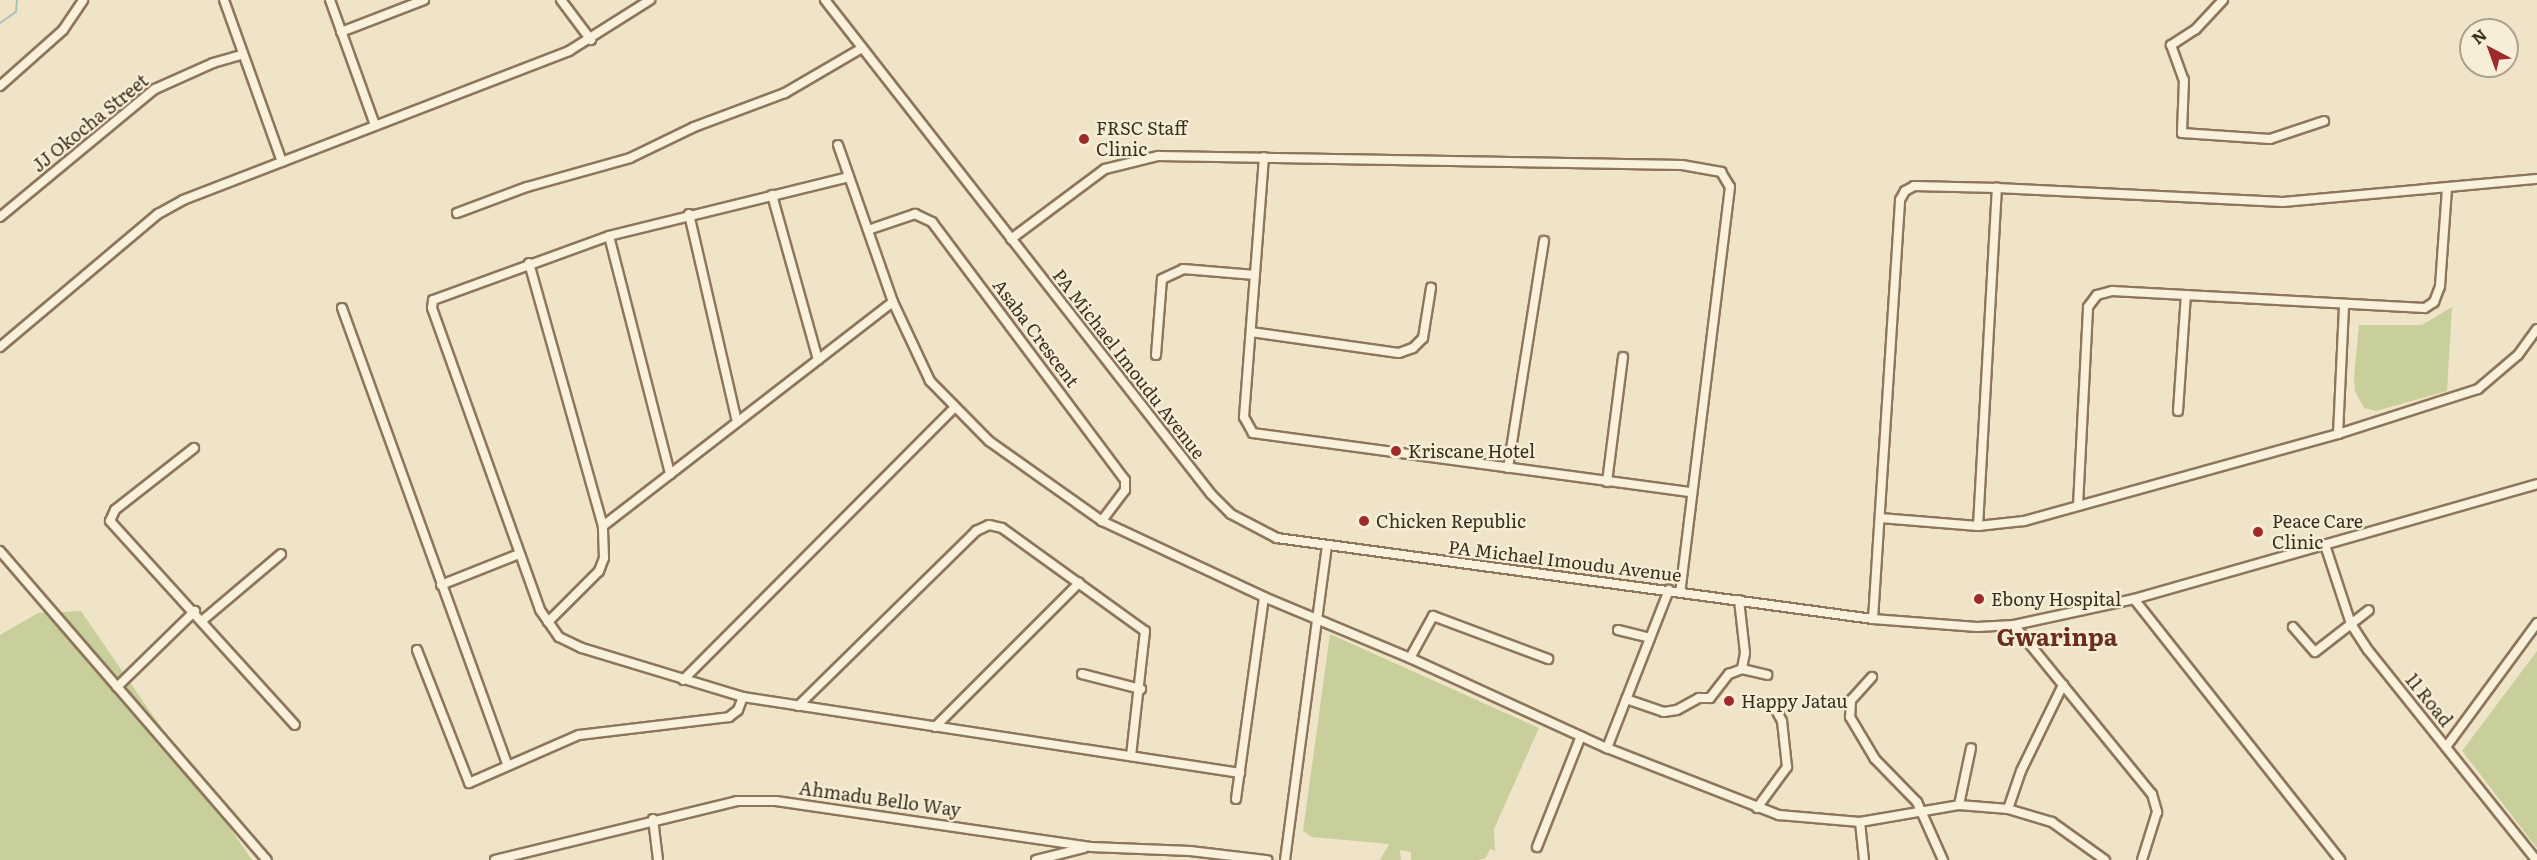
<!DOCTYPE html>
<style>
body{margin:0}
#map{position:relative;width:2537px;height:860px;overflow:hidden;background:#f0e4c8;font-family:Literata,serif}
div>[style]{position:absolute}
.green>*{inset:0;background:#c9cf9b}
.stream>*{height:2px;margin:-1px;padding:0 1px;transform-origin:1px;border-radius:1px;background:#a9c4bc}
.roads{filter:drop-shadow(2px 0 #8d765c) drop-shadow(-2px 0 #8d765c) drop-shadow(0 2px #8d765c) drop-shadow(0 -2px #8d765c)}
.minor>*{height:8px;margin:-4px;padding:0 4px;transform-origin:4px;border-radius:4px;background:#faf1dc}
.dots>*{width:16px;height:16px;translate:-50% -50%;box-sizing:border-box;border:3px solid #f7eed8;border-radius:50%}
span{translate:-50% -50%;white-space:nowrap;text-align:center;line-height:1.15;-webkit-text-stroke:4.5px #f7eed8;paint-order:stroke}
.street-label{font-size:18px;color:#3d2e20}
.poi-label{font-size:18px;color:#3d2e20}
.left{translate:0 -50%;text-align:left}
.district-label{font-size:24px;color:#6b2e1e;font-weight:700}
.north{position:absolute;left:2459px;top:18px;width:60px;height:60px;box-sizing:border-box;background:#f7eed8;border:2px solid #ada18e;border-radius:50%;rotate:319deg;font-size:16px;font-weight:700;line-height:24px;text-align:center;color:#3d2e20}
.north::after{content:'';display:block;margin:auto;width:21px;height:27px;background:#9e2a2b;clip-path:polygon(50% 0,100% 100%,50% 72%,0 100%)}
</style>
<div id="map">
<div class="green">
<i style="clip-path:polygon(2452px 307px,2447px 391px,2376px 411px,2364px 408px,2355px 391px,2354px 377px,2359px 325px,2422px 325px)"></i>
<i style="clip-path:polygon(81px 611px,252px 860px,0 860px,0 635px,38px 613px)"></i>
<i style="clip-path:polygon(1330px 634px,1539px 728px,1494px 829px,1495px 851px,1490px 849px,1486px 858px,1478px 860px,1411px 860px,1411px 852px,1400px 850px,1401px 860px,1380px 860px,1389px 844px,1312px 837px,1303px 831px)"></i>
<i style="clip-path:polygon(2537px 651px,2537px 848px,2462px 751px)"></i>
</div>
<div class="stream">
<i style="left:0;top:23px;width:19px;rotate:-35deg"></i>
<i style="left:16px;top:12px;width:12px;rotate:-85deg"></i>
</div>
<div class="roads">
<div class="minor">
<i style="left:224px;top:0;width:172px;rotate:70.3deg"></i>
<i style="left:330px;top:0;width:133px;rotate:70.2deg"></i>
<i style="left:561px;top:0;width:50px;rotate:53.1deg"></i>
<i style="left:825px;top:0;width:627px;rotate:52deg"></i>
<i style="left:1211px;top:494px;width:28px;rotate:45deg"></i>
<i style="left:1231px;top:514px;width:52px;rotate:27.6deg"></i>
<i style="left:1277px;top:538px;width:601px;rotate:7.74deg"></i>
<i style="left:1873px;top:619px;width:104px;rotate:4.4deg"></i>
<i style="left:1977px;top:627px;width:37px;rotate:-3deg"></i>
<i style="left:2014px;top:625px;width:123px;rotate:-12.2deg"></i>
<i style="left:2134px;top:599px;width:419px;rotate:-15.9deg"></i>
<i style="left:2223px;top:0;width:40px;rotate:133deg"></i>
<i style="left:2196px;top:29px;width:30px;rotate:147deg"></i>
<i style="left:2171px;top:45px;width:37px;rotate:70deg"></i>
<i style="left:2184px;top:80px;width:53px;rotate:92.2deg"></i>
<i style="left:2182px;top:133px;width:88px;rotate:3.9deg"></i>
<i style="left:2270px;top:139px;width:57px;rotate:-18.4deg"></i>
<i style="left:341px;top:32px;width:89px;rotate:-21.1deg"></i>
<i style="left:0;top:86px;width:84px;rotate:-41.6deg"></i>
<i style="left:63px;top:30px;width:36px;rotate:-56deg"></i>
<i style="left:838px;top:145px;width:166px;rotate:70.7deg"></i>
<i style="left:893px;top:302px;width:87px;rotate:64.9deg"></i>
<i style="left:930px;top:381px;width:84px;rotate:45.5deg"></i>
<i style="left:989px;top:441px;width:138px;rotate:35.3deg"></i>
<i style="left:1102px;top:521px;width:179px;rotate:25.1deg"></i>
<i style="left:1264px;top:597px;width:158px;rotate:22.7deg"></i>
<i style="left:1410px;top:658px;width:217px;rotate:24.6deg"></i>
<i style="left:1607px;top:748px;width:185px;rotate:21.3deg"></i>
<i style="left:1779px;top:815px;width:81px;rotate:4.9deg"></i>
<i style="left:1860px;top:822px;width:100px;rotate:-9.7deg"></i>
<i style="left:1959px;top:805px;width:49px;rotate:4.7deg"></i>
<i style="left:2008px;top:809px;width:46px;rotate:16.5deg"></i>
<i style="left:2052px;top:822px;width:65px;rotate:35.6deg"></i>
<i style="left:1264px;top:157px;width:261px;rotate:94.4deg"></i>
<i style="left:1244px;top:417px;width:18px;rotate:61deg"></i>
<i style="left:1253px;top:433px;width:442px;rotate:7.7deg"></i>
<i style="left:849px;top:177px;width:247px;rotate:166.2deg"></i>
<i style="left:609px;top:236px;width:187px;rotate:160deg"></i>
<i style="left:433px;top:300px;width:8px;rotate:97deg"></i>
<i style="left:432px;top:308px;width:321px;rotate:70.3deg"></i>
<i style="left:540px;top:610px;width:33px;rotate:55deg"></i>
<i style="left:559px;top:637px;width:25px;rotate:26deg"></i>
<i style="left:582px;top:648px;width:168px;rotate:16.9deg"></i>
<i style="left:743px;top:697px;width:503px;rotate:8.69deg"></i>
<i style="left:772px;top:195px;width:171px;rotate:74.4deg"></i>
<i style="left:457px;top:213px;width:75px;rotate:-20.4deg"></i>
<i style="left:527px;top:187px;width:107px;rotate:-15.7deg"></i>
<i style="left:630px;top:158px;width:71px;rotate:-25.8deg"></i>
<i style="left:694px;top:127px;width:97px;rotate:-20.5deg"></i>
<i style="left:785px;top:93px;width:89px;rotate:-30.3deg"></i>
<i style="left:689px;top:214px;width:213px;rotate:77deg"></i>
<i style="left:0;top:217px;width:201px;rotate:-39.6deg"></i>
<i style="left:155px;top:89px;width:64px;rotate:-24.1deg"></i>
<i style="left:213px;top:63px;width:29px;rotate:-16deg"></i>
<i style="left:868px;top:230px;width:50px;rotate:-18.8deg"></i>
<i style="left:915px;top:214px;width:19px;rotate:25deg"></i>
<i style="left:932px;top:222px;width:322px;rotate:53.2deg"></i>
<i style="left:1125px;top:480px;width:10px;rotate:90deg"></i>
<i style="left:1125px;top:490px;width:39px;rotate:127deg"></i>
<i style="left:609px;top:236px;width:246px;rotate:75.6deg"></i>
<i style="left:1011px;top:239px;width:117px;rotate:-36.7deg"></i>
<i style="left:1105px;top:169px;width:55px;rotate:-13.8deg"></i>
<i style="left:1158px;top:156px;width:524px;rotate:0.98deg"></i>
<i style="left:1682px;top:165px;width:40px;rotate:10deg"></i>
<i style="left:1721px;top:172px;width:17px;rotate:59deg"></i>
<i style="left:1730px;top:187px;width:408px;rotate:97deg"></i>
<i style="left:529px;top:263px;width:273px;rotate:74.3deg"></i>
<i style="left:342px;top:308px;width:486px;rotate:70.1deg"></i>
<i style="left:1251px;top:332px;width:149px;rotate:8.1deg"></i>
<i style="left:1399px;top:353px;width:15px;rotate:-20deg"></i>
<i style="left:1413px;top:348px;width:14px;rotate:-45deg"></i>
<i style="left:1423px;top:338px;width:51px;rotate:-80.9deg"></i>
<i style="left:0;top:347px;width:207px;rotate:-40.1deg"></i>
<i style="left:158px;top:214px;width:29px;rotate:-29deg"></i>
<i style="left:183px;top:200px;width:414px;rotate:-21.1deg"></i>
<i style="left:569px;top:51px;width:96px;rotate:-32.2deg"></i>
<i style="left:1156px;top:355px;width:76px;rotate:-85.5deg"></i>
<i style="left:1162px;top:279px;width:23px;rotate:-25deg"></i>
<i style="left:1183px;top:269px;width:72px;rotate:4.8deg"></i>
<i style="left:2178px;top:411px;width:116px;rotate:-86.1deg"></i>
<i style="left:2338px;top:434px;width:129px;rotate:-87.3deg"></i>
<i style="left:194px;top:448px;width:100px;rotate:141.9deg"></i>
<i style="left:115px;top:510px;width:12px;rotate:114deg"></i>
<i style="left:110px;top:521px;width:275px;rotate:47.8deg"></i>
<i style="left:1508px;top:468px;width:230px;rotate:-81deg"></i>
<i style="left:1607px;top:482px;width:126px;rotate:-82.7deg"></i>
<i style="left:2078px;top:506px;width:199px;rotate:-87.1deg"></i>
<i style="left:2088px;top:307px;width:15px;rotate:-53deg"></i>
<i style="left:2097px;top:295px;width:16px;rotate:-15deg"></i>
<i style="left:2112px;top:291px;width:313px;rotate:3.1deg"></i>
<i style="left:2425px;top:308px;width:11px;rotate:-34deg"></i>
<i style="left:2434px;top:302px;width:17px;rotate:-69deg"></i>
<i style="left:2440px;top:286px;width:98px;rotate:-85.9deg"></i>
<i style="left:1880px;top:518px;width:98px;rotate:4.7deg"></i>
<i style="left:1978px;top:526px;width:46px;rotate:-6.2deg"></i>
<i style="left:2024px;top:521px;width:326px;rotate:-15.5deg"></i>
<i style="left:2338px;top:434px;width:147px;rotate:-17.8deg"></i>
<i style="left:2478px;top:389px;width:52px;rotate:-40.4deg"></i>
<i style="left:2518px;top:355px;width:32px;rotate:-54deg"></i>
<i style="left:1978px;top:526px;width:339px;rotate:-86.8deg"></i>
<i style="left:2325px;top:545px;width:83px;rotate:71.8deg"></i>
<i style="left:2351px;top:624px;width:31px;rotate:57deg"></i>
<i style="left:2368px;top:650px;width:269px;rotate:51.3deg"></i>
<i style="left:0;top:551px;width:408px;rotate:49.2deg"></i>
<i style="left:441px;top:585px;width:84px;rotate:-21.7deg"></i>
<i style="left:2134px;top:599px;width:333px;rotate:51.7deg"></i>
<i style="left:1739px;top:600px;width:53px;rotate:83.5deg"></i>
<i style="left:1745px;top:653px;width:16px;rotate:101deg"></i>
<i style="left:1742px;top:669px;width:26px;rotate:13deg"></i>
<i style="left:1873px;top:619px;width:420px;rotate:-86.3deg"></i>
<i style="left:1900px;top:200px;width:10px;rotate:-61deg"></i>
<i style="left:1905px;top:191px;width:10px;rotate:-29deg"></i>
<i style="left:1914px;top:186px;width:83px;rotate:1.4deg"></i>
<i style="left:1997px;top:188px;width:286px;rotate:2.8deg"></i>
<i style="left:2283px;top:202px;width:255px;rotate:-5.2deg"></i>
<i style="left:203px;top:620px;width:102px;rotate:-40.2deg"></i>
<i style="left:548px;top:622px;width:72px;rotate:-45deg"></i>
<i style="left:599px;top:571px;width:14px;rotate:-69deg"></i>
<i style="left:604px;top:558px;width:32px;rotate:-92deg"></i>
<i style="left:603px;top:526px;width:366px;rotate:-37.7deg"></i>
<i style="left:2014px;top:625px;width:218px;rotate:50.8deg"></i>
<i style="left:2152px;top:794px;width:19px;rotate:74deg"></i>
<i style="left:2157px;top:812px;width:50px;rotate:107.4deg"></i>
<i style="left:2293px;top:627px;width:33px;rotate:49deg"></i>
<i style="left:2315px;top:652px;width:68px;rotate:-37.9deg"></i>
<i style="left:1618px;top:630px;width:33px;rotate:14deg"></i>
<i style="left:417px;top:650px;width:143px;rotate:68.6deg"></i>
<i style="left:469px;top:783px;width:120px;rotate:-23.6deg"></i>
<i style="left:579px;top:735px;width:151px;rotate:-6.8deg"></i>
<i style="left:729px;top:717px;width:11px;rotate:-38deg"></i>
<i style="left:738px;top:710px;width:14px;rotate:-69deg"></i>
<i style="left:1410px;top:658px;width:48px;rotate:-61.3deg"></i>
<i style="left:1433px;top:616px;width:123px;rotate:20.5deg"></i>
<i style="left:1082px;top:674px;width:61px;rotate:14.3deg"></i>
<i style="left:1872px;top:677px;width:31px;rotate:132deg"></i>
<i style="left:1851px;top:700px;width:17px;rotate:93deg"></i>
<i style="left:1850px;top:717px;width:49px;rotate:59.2deg"></i>
<i style="left:1875px;top:759px;width:60px;rotate:45.7deg"></i>
<i style="left:1917px;top:802px;width:64px;rotate:65.9deg"></i>
<i style="left:683px;top:680px;width:383px;rotate:-45.1deg"></i>
<i style="left:117px;top:687px;width:109px;rotate:-44.3deg"></i>
<i style="left:1626px;top:699px;width:40px;rotate:18.9deg"></i>
<i style="left:1664px;top:712px;width:13px;rotate:-9deg"></i>
<i style="left:1677px;top:710px;width:25px;rotate:-29deg"></i>
<i style="left:1699px;top:698px;width:11px"></i>
<i style="left:1710px;top:698px;width:31px;rotate:-52deg"></i>
<i style="left:1729px;top:674px;width:14px;rotate:-21deg"></i>
<i style="left:798px;top:706px;width:250px;rotate:-44.5deg"></i>
<i style="left:976px;top:531px;width:14px;rotate:-25deg"></i>
<i style="left:989px;top:525px;width:13px;rotate:13deg"></i>
<i style="left:1002px;top:528px;width:176px;rotate:35.8deg"></i>
<i style="left:1145px;top:631px;width:126px;rotate:96.4deg"></i>
<i style="left:935px;top:727px;width:204px;rotate:-45deg"></i>
<i style="left:2446px;top:747px;width:154px;rotate:-53.7deg"></i>
<i style="left:1607px;top:748px;width:170px;rotate:-68.6deg"></i>
<i style="left:1236px;top:799px;width:204px;rotate:-82.1deg"></i>
<i style="left:1959px;top:805px;width:58px;rotate:-78.1deg"></i>
<i style="left:1757px;top:808px;width:51px;rotate:-53.8deg"></i>
<i style="left:1787px;top:767px;width:46px;rotate:-96.2deg"></i>
<i style="left:1782px;top:721px;width:13px;rotate:-119deg"></i>
<i style="left:2008px;top:809px;width:40px;rotate:-71.1deg"></i>
<i style="left:2021px;top:771px;width:96px;rotate:-64deg"></i>
<i style="left:653px;top:819px;width:41px;rotate:83deg"></i>
<i style="left:1860px;top:822px;width:38px;rotate:84deg"></i>
<i style="left:1537px;top:847px;width:119px;rotate:-68.4deg"></i>
<i style="left:495px;top:860px;width:249px;rotate:-13.7deg"></i>
<i style="left:737px;top:801px;width:39px"></i>
<i style="left:776px;top:801px;width:318px;rotate:8.3deg"></i>
<i style="left:1091px;top:847px;width:99px;rotate:2.3deg"></i>
<i style="left:1190px;top:851px;width:78px;rotate:6.7deg"></i>
<i style="left:1036px;top:860px;width:49px;rotate:-14deg"></i>
<i style="left:1285px;top:860px;width:316px;rotate:-82.4deg"></i>
</div>
</div>
<div class="dots">
<i style="left:1084px;top:139px;background:#9e2a2b"></i>
<i style="left:1396px;top:451px;background:#9e2a2b"></i>
<i style="left:1364px;top:521px;background:#9e2a2b"></i>
<i style="left:2258px;top:532px;background:#9e2a2b"></i>
<i style="left:1979px;top:599px;background:#9e2a2b"></i>
<i style="left:1729px;top:701px;background:#9e2a2b"></i>
</div>
<div class="street-label">
<span style="left:90px;top:123px;rotate:-39deg">JJ Okocha Street</span>
<span style="left:1036px;top:333px;rotate:53deg">Asaba Crescent</span>
<span style="left:1129px;top:364px;rotate:52deg">PA Michael Imoudu Avenue</span>
<span style="left:1565px;top:561px;rotate:7deg">PA Michael Imoudu Avenue</span>
<span style="left:2429px;top:700px;rotate:51deg">11 Road</span>
<span style="left:880px;top:799px;rotate:8deg">Ahmadu Bello Way</span>
</div>
<div class="poi-label">
<span class="left" style="left:1096px;top:139px">FRSC Staff<br>Clinic</span>
<span class="left" style="left:1408px;top:451px">Kriscane Hotel</span>
<span class="left" style="left:1376px;top:521px">Chicken Republic</span>
<span class="left" style="left:2272px;top:532px">Peace Care<br>Clinic</span>
<span class="left" style="left:1991px;top:599px">Ebony Hospital</span>
<span class="left" style="left:1741px;top:701px">Happy Jatau</span>
</div>
<div class="district-label">
<span style="left:2057px;top:636px">Gwarinpa</span>
</div>
<div class="north">N</div>
</div>
